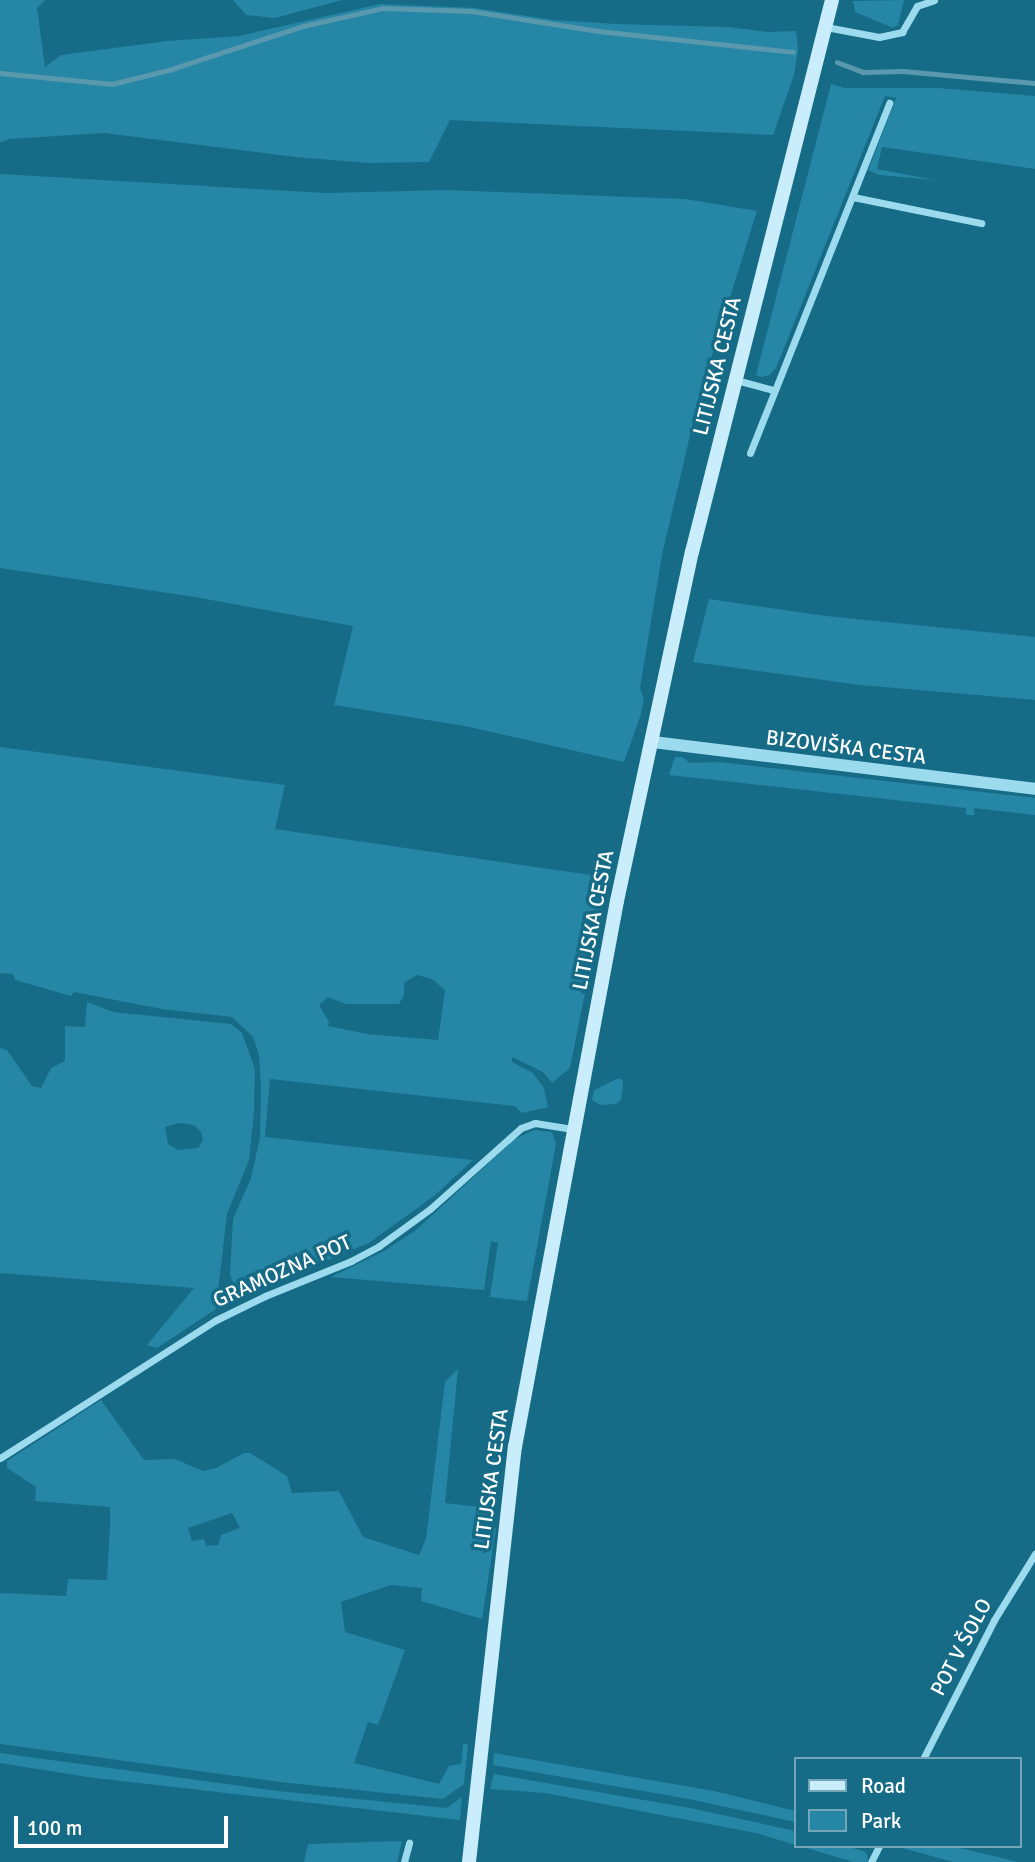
<!DOCTYPE html>
<meta charset="utf-8">
<style>
body{margin:0}
#map{position:relative;width:1035px;height:1862px;overflow:hidden;background:#166b87;font-family:Signika,sans-serif}
div>[style]{position:absolute}
.green>*{inset:0;background:#2586a5}
.stream>*{height:4.5px;margin:-2.25px;padding:0 2.25px;transform-origin:2.25px;border-radius:2.25px;background:#5a99ad}
.minor>*{height:7px;margin:-3.5px;padding:0 3.5px;transform-origin:3.5px;border-radius:3.5px;background:#9cdbee}
.tertiary>*{height:12px;margin:-6px;padding:0 6px;transform-origin:6px;border-radius:6px;background:#9cdbee}
.secondary>*{height:14px;margin:-7px;padding:0 7px;transform-origin:7px;border-radius:7px;background:#c9edfa}
span{translate:-50% -50%;white-space:nowrap;text-align:center;line-height:1.15;-webkit-text-stroke:7px #166b87;paint-order:stroke}
.street-label{font-size:21px;color:#fff}
.legend{position:absolute;left:794px;top:1757px;width:228px;height:91px;box-sizing:border-box;background:#166b87;border:2px solid #73a6b7;margin:0;padding:9px 12px;list-style:none;font-size:21px;color:#fff}
.legend li{display:flex;align-items:center;gap:14px;height:35px}
.legend b{width:35px;border:2px solid #73a6b7}
.scale{position:absolute;left:14px;top:1816px;width:214px;height:32px;box-sizing:border-box;border:4px solid #fff;border-top:0;padding-left:9px;font-size:21px;line-height:24px;white-space:nowrap;color:#fff;-webkit-text-stroke:5px #166b87;paint-order:stroke}
</style>
<div id="map">
<div class="green">
<i style="clip-path:polygon(0 0,45px 0,37px 8px,45px 67px,61px 55px,167px 41px,239px 36px,380px 4px,475px 8px,554px 20px,616px 24px,728px 27px,769px 32px,796px 31px,798px 49px,794px 75px,773px 135px,450px 120px,429px 162px,370px 163px,295px 157px,104px 133px,9px 139px,0 143px)"></i>
<i style="clip-path:polygon(233px 0,342px 0,275px 18px,246px 15px)"></i>
<i style="clip-path:polygon(904px 0,898px 25px,893px 28px,855px 12px,853px 1px)"></i>
<i style="clip-path:polygon(831px 84px,845px 88px,938px 88px,1035px 96px,1035px 169px,882px 147px,877px 169px,936px 180px,879px 175px,868px 170px,896px 98px,885px 96px,776px 368px,770px 375px,761px 377px,756px 375px)"></i>
<i style="clip-path:polygon(0 174px,325px 193px,447px 190px,685px 199px,757px 211px,699px 397px,662px 555px,640px 688px,644px 699px,641px 714px,624px 762px,465px 726px,334px 705px,353px 626px,195px 597px,0 568px)"></i>
<i style="clip-path:polygon(709px 599px,826px 616px,1035px 637px,1035px 700px,860px 685px,693px 662px)"></i>
<i style="clip-path:polygon(evenodd,0 747px,285px 785px,275px 829px,598px 876px,602px 907px,570px 1068px,552px 1083px,543px 1072px,512px 1057px,512px 1062px,533px 1073px,544px 1088px,548px 1107px,522px 1113px,515px 1106px,270px 1079px,265px 1137px,473px 1160px,434px 1196px,369px 1243px,242px 1296px,237px 1295px,230px 1274px,233px 1219px,251px 1178px,260px 1137px,261px 1088px,259px 1055px,253px 1037px,232px 1017px,162px 1009px,74px 992px,71px 996px,15px 980px,13px 974px,0 973px,0 747px,417px 975px,432px 979px,445px 990px,438px 1040px,367px 1034px,328px 1026px,329px 1022px,319px 1005px,328px 997px,346px 1004px,399px 1004px,404px 995px,404px 983px,417px 975px)"></i>
<i style="clip-path:polygon(675px 757px,682px 757px,690px 763px,719px 762px,1035px 798px,1035px 815px,974px 808px,974px 815px,966px 815px,966px 808px,669px 775px)"></i>
<i style="clip-path:polygon(evenodd,87px 1002px,113px 1012px,231px 1024px,242px 1033px,255px 1069px,254px 1112px,249px 1160px,227px 1214px,216px 1309px,157px 1348px,147px 1345px,194px 1288px,0 1273px,0 1048px,7px 1050px,32px 1086px,41px 1088px,51px 1068px,65px 1061px,65px 1026px,85px 1027px,87px 1002px,179px 1123px,194px 1125px,201px 1132px,203px 1140px,198px 1148px,178px 1150px,168px 1144px,165px 1127px,179px 1123px)"></i>
<i style="clip-path:polygon(619px 1078px,623px 1081px,623px 1086px,621px 1100px,616px 1104px,600px 1105px,592px 1100px,594px 1090px)"></i>
<i style="clip-path:polygon(534px 1130px,552px 1132px,556px 1144px,527px 1301px,490px 1297px,498px 1243px,491px 1241px,484px 1290px,331px 1277px,384px 1251px,416px 1230px,515px 1139px)"></i>
<i style="clip-path:polygon(evenodd,458px 1369px,445px 1503px,489px 1508px,486px 1527px,496px 1528px,482px 1619px,421px 1601px,422px 1588px,391px 1585px,341px 1602px,345px 1632px,405px 1650px,378px 1725px,368px 1722px,354px 1763px,439px 1784px,449px 1766px,461px 1764px,463px 1744px,468px 1744px,464px 1784px,443px 1799px,280px 1782px,0 1744px,0 1593px,66px 1596px,68px 1579px,107px 1580px,110px 1526px,110px 1507px,35px 1501px,36px 1487px,7px 1468px,7px 1461px,101px 1400px,144px 1460px,175px 1459px,203px 1471px,216px 1468px,244px 1453px,250px 1453px,287px 1476px,292px 1493px,339px 1491px,363px 1537px,419px 1555px,426px 1539px,445px 1382px,458px 1369px,232px 1513px,240px 1528px,221px 1535px,218px 1545px,206px 1546px,204px 1539px,192px 1541px,188px 1528px,232px 1513px)"></i>
<i style="clip-path:polygon(0 1753px,278px 1791px,447px 1808px,462px 1797px,460px 1820px,87px 1777px,0 1763px)"></i>
<i style="clip-path:polygon(494px 1753px,714px 1791px,795px 1811px,795px 1822px,689px 1799px,493px 1765px)"></i>
<i style="clip-path:polygon(494px 1774px,690px 1808px,791px 1830px,795px 1832px,795px 1845px,756px 1833px,545px 1793px,490px 1789px)"></i>
<i style="clip-path:polygon(402px 1841px,397px 1862px,304px 1862px,308px 1844px)"></i>
<i style="clip-path:polygon(800px 1846px,846px 1846px,866px 1852px,868px 1859px,867px 1862px,853px 1862px)"></i>
<i style="clip-path:polygon(895px 1846px,952px 1846px,1018px 1862px,953px 1862px)"></i>
</div>
<div class="stream">
<i style="left:837px;top:62px;width:28px;rotate:21deg"></i>
<i style="left:863px;top:72px;width:40px;rotate:-1.4deg"></i>
<i style="left:903px;top:71px;width:133px;rotate:5.2deg"></i>
<i style="left:0;top:73px;width:113px;rotate:5.6deg"></i>
<i style="left:112px;top:84px;width:59px;rotate:-13.8deg"></i>
<i style="left:169px;top:70px;width:141px;rotate:-18.2deg"></i>
<i style="left:303px;top:26px;width:82px;rotate:-12.7deg"></i>
<i style="left:383px;top:8px;width:88px;rotate:2deg"></i>
<i style="left:471px;top:11px;width:129px;rotate:8.9deg"></i>
<i style="left:598px;top:31px;width:196px;rotate:6.1deg"></i>
</div>
<div class="minor">
<i style="left:826px;top:27px;width:54px;rotate:10.7deg"></i>
<i style="left:879px;top:37px;width:24px;rotate:-12deg"></i>
<i style="left:902px;top:32px;width:30px;rotate:-60deg"></i>
<i style="left:917px;top:6px;width:18px;rotate:-19deg"></i>
<i style="left:853px;top:197px;width:131px;rotate:11.5deg"></i>
<i style="left:736px;top:380px;width:39px;rotate:15deg"></i>
<i style="left:750px;top:453px;width:377px;rotate:-68.3deg"></i>
<i style="left:0;top:1458px;width:256px;rotate:-32.6deg"></i>
<i style="left:216px;top:1320px;width:55px;rotate:-26.1deg"></i>
<i style="left:265px;top:1296px;width:93px;rotate:-22.1deg"></i>
<i style="left:351px;top:1261px;width:32px;rotate:-28deg"></i>
<i style="left:379px;top:1246px;width:63px;rotate:-36deg"></i>
<i style="left:430px;top:1209px;width:122px;rotate:-41.7deg"></i>
<i style="left:521px;top:1128px;width:15px;rotate:-20deg"></i>
<i style="left:535px;top:1123px;width:38px;rotate:9deg"></i>
<i style="left:923px;top:1759px;width:156px;rotate:-62.9deg"></i>
<i style="left:994px;top:1620px;width:78px;rotate:-58.2deg"></i>
<i style="left:404px;top:1862px;width:20px;rotate:-75deg"></i>
<i style="left:871px;top:1862px;width:18px;rotate:-63deg"></i>
</div>
<div class="tertiary">
<i style="left:653px;top:742px;width:385px;rotate:7deg"></i>
</div>
<div class="secondary">
<i style="left:469px;top:1862px;width:418px;rotate:-83.7deg"></i>
<i style="left:515px;top:1447px;width:555px;rotate:-79.42deg"></i>
<i style="left:617px;top:901px;width:357px;rotate:-77.9deg"></i>
<i style="left:692px;top:552px;width:569px;rotate:-75.77deg"></i>
</div>
<div class="street-label">
<span style="left:717px;top:366px;rotate:-76deg">LITIJSKA CESTA</span>
<span style="left:846px;top:747px;rotate:7deg">BIZOVIŠKA CESTA</span>
<span style="left:593px;top:920px;rotate:-79deg">LITIJSKA CESTA</span>
<span style="left:282px;top:1271px;rotate:-24deg">GRAMOZNA POT</span>
<span style="left:491px;top:1479px;rotate:-82deg">LITIJSKA CESTA</span>
<span style="left:961px;top:1647px;rotate:-62deg">POT V ŠOLO</span>
</div>
<ul class="legend">
<li><b style="height:9px;background:#c9edfa"></b>Road</li>
<li><b style="height:19px;background:#2586a5"></b>Park</li>
</ul>
<div class="scale">100 m</div>
</div>
